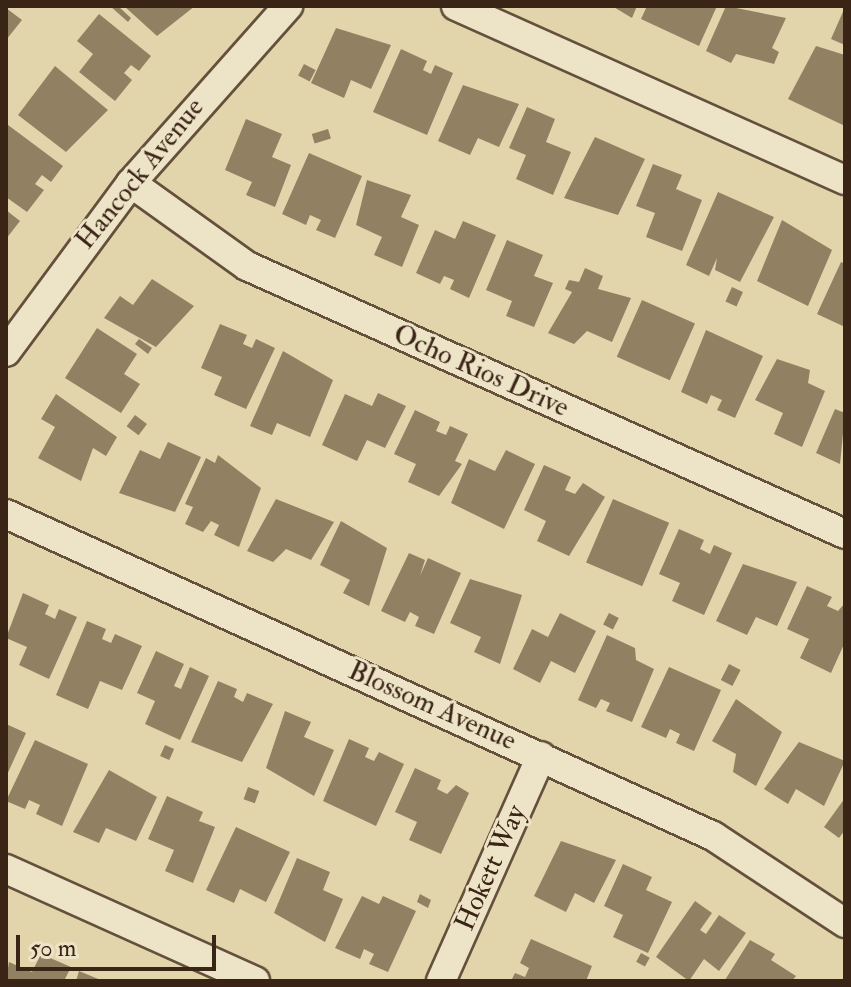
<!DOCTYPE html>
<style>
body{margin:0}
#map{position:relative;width:851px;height:987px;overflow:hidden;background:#e3d5ab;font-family:"IM FELL Double Pica",serif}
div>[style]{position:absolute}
.building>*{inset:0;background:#928063;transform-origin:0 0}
.roads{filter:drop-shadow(2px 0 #64503b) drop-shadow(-2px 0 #64503b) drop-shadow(0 2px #64503b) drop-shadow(0 -2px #64503b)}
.minor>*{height:28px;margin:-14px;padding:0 14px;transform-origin:14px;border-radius:14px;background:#ede4c8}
span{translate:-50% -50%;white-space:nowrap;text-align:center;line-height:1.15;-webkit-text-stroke:6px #ede4c8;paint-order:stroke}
.street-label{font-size:28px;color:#3a2416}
.frame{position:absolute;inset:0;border:8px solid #3a2416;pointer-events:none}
.scale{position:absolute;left:16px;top:935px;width:200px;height:36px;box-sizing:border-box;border:4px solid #3a2416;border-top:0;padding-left:10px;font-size:24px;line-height:28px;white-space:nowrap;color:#3a2416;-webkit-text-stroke:6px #ede4c8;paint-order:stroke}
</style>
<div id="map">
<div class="building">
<i style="clip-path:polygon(110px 6px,118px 6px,131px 18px,128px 22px)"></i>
<i style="clip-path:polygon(124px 6px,195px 6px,157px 36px)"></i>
<i style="clip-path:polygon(612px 6px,637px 6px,632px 18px)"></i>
<i style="clip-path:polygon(647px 6px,717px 6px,699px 46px,641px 19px)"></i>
<i style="clip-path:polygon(726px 6px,786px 18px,772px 48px,779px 52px,774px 64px,736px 54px,731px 63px,706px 51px)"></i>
<i style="clip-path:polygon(845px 7px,845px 45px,831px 39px)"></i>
<i style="clip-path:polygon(6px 8px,22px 20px,6px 40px)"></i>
<i style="clip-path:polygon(99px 14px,151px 56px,139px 71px,131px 65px,124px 73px,132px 80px,115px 101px,79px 72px,93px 54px,77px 41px)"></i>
<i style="clip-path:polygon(336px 28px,391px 45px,371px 89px,351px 80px,344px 98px,311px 83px)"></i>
<i style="clip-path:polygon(816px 46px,845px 55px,845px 126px,788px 99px)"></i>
<i style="clip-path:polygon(401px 49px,427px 61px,423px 70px,431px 74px,435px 65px,453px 73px,427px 135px,373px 112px)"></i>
<i style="left:304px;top:64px;width:13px;height:13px;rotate:27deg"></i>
<i style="clip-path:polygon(55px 66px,108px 110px,66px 152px,18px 115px)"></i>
<i style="clip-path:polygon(463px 85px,519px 104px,499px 147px,478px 138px,470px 155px,438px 141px)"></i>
<i style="clip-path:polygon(527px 107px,555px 119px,546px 142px,571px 152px,553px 195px,516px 179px,526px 155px,509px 148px)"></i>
<i style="clip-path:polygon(246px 119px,282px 134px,272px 157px,291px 165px,275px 207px,246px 195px,252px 182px,225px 170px)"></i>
<i style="clip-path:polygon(8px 125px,63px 166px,51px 182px,42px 175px,35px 184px,44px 190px,27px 212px,6px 197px)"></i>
<i style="left:328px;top:129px;width:10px;height:17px;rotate:73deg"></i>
<i style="clip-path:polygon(595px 137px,645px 159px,618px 215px,564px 198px)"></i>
<i style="clip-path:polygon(309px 153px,362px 176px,335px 238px,316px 230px,321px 220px,310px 215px,306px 225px,282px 214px)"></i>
<i style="clip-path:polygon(653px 164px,682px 175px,676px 189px,702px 200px,682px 251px,646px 237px,655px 213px,636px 206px)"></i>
<i style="clip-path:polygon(367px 180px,411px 195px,401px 217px,419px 225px,402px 267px,374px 255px,382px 237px,356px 225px)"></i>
<i style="clip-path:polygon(718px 192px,774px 217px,740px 282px,715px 270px,717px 258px,709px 276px,686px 265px)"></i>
<i style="clip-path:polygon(6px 210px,20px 221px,6px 239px)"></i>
<i style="clip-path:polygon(782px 220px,832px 250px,808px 306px,757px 281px)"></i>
<i style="clip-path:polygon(463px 221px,496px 235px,469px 298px,450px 289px,454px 280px,444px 276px,440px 284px,416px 273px,435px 230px,455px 239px)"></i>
<i style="clip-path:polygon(507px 240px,543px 255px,534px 276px,553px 283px,534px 327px,506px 316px,512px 301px,486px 290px)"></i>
<i style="clip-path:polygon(841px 262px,845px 264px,845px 327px,817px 314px)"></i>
<i style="clip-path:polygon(585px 268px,603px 276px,598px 289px,631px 298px,612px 342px,587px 331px,574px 344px,548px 333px,572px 292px,565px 289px,569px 280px,579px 282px)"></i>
<i style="clip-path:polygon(152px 279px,194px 306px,156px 347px,104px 318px,120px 296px,133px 305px)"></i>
<i style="left:732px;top:287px;width:12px;height:16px;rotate:24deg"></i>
<i style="left:642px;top:300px;width:58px;height:62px;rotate:24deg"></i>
<i style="clip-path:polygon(220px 324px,247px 335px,243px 344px,252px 348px,256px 339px,275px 348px,246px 409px,214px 395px,222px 377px,201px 368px)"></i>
<i style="clip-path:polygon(97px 328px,137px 354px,124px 374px,140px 384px,121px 413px,65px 378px)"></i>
<i style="clip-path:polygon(706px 330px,763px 356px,735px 418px,717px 410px,722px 400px,711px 395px,707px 404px,681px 392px)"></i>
<i style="clip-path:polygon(139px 339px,152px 348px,148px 354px,135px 344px)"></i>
<i style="clip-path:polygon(283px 351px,333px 380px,310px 437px,277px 423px,272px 435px,250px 426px)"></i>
<i style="clip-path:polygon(777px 359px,810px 370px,808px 383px,825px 391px,802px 447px,774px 434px,783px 413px,755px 400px)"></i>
<i style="clip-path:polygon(378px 393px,406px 406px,385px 448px,367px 440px,357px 461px,322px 445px,345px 394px,372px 406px)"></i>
<i style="clip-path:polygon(56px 394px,117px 437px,106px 456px,93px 448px,81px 481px,38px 458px,55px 427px,41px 419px)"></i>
<i style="clip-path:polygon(835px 409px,845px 413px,840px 464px,816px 453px)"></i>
<i style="clip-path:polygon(415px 410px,440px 422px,436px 431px,446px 435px,450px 426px,468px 434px,455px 461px,462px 464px,439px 496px,408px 482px,416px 464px,394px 454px)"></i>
<i style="left:135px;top:415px;width:15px;height:14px;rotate:37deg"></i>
<i style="clip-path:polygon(168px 442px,201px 457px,175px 512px,119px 493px,140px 450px,160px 459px)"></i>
<i style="clip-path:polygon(506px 450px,535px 464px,504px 529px,451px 503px,469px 459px,495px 471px)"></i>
<i style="clip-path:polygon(218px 455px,261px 488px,239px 547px,214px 535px,219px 525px,211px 521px,203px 532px,185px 524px,193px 507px,185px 504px,206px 458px,215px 463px)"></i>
<i style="clip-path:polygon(544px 465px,571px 477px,565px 490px,575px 494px,583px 483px,605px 497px,569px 556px,537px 541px,546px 521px,524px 510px)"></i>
<i style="clip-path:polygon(276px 499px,334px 522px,311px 560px,286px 549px,273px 562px,247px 551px)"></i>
<i style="left:613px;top:499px;width:61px;height:69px;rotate:23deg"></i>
<i style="clip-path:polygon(341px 521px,387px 548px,369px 606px,343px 593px,350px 580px,320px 565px)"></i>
<i style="clip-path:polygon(679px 529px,704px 540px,700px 549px,710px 554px,714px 545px,732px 553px,704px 615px,672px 601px,680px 583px,659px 574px)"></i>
<i style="clip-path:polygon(409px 553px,425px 560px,420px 576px,428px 558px,461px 573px,434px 634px,415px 626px,419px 617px,410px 612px,405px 622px,381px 611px)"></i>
<i style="clip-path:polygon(743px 564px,797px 582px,777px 626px,756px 617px,747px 635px,716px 621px)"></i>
<i style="clip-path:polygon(470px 579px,522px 595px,500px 664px,474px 652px,481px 637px,450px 623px)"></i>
<i style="clip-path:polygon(807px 586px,832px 597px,827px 606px,838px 611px,845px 603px,845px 642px,831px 673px,800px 658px,809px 639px,787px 629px)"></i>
<i style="clip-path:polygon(23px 593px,49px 605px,45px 614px,55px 619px,59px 609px,77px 617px,49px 679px,19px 665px,27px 647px,6px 638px)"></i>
<i style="clip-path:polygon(560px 613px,596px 631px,575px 673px,551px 661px,540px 683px,513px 669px,532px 629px,548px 637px)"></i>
<i style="left:609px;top:613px;width:11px;height:13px;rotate:27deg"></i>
<i style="clip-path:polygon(87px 621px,106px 629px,102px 639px,111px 643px,115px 634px,142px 646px,122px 690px,100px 681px,88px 709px,56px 695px)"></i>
<i style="clip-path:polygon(607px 635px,635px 648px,636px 660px,654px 669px,632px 722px,606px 711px,610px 703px,601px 699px,596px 708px,578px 700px)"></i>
<i style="clip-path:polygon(156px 651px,184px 664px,174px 686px,181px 689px,190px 667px,209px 676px,180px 740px,145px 724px,155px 701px,137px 693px)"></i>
<i style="left:729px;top:664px;width:13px;height:18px;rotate:27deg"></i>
<i style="clip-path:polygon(669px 667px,721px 690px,694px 751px,676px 743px,680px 734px,670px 729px,666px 738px,641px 727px)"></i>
<i style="clip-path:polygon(218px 681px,237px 689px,234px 697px,243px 702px,247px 693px,273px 704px,242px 762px,191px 742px)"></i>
<i style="clip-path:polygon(736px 699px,782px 732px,756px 786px,733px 772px,736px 754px,712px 741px)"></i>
<i style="clip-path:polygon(285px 711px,311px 722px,304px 737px,334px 750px,314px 796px,266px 768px)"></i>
<i style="clip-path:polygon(6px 724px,26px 733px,6px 777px)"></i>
<i style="clip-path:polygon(349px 739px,369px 748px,365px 757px,374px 761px,379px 752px,404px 764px,376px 826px,323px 801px)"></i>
<i style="clip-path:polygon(35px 740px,88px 764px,62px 826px,36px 814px,40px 805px,29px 800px,25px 809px,6px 801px)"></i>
<i style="clip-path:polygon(799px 742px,845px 761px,824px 806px,796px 789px,788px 804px,764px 789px)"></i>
<i style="left:165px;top:745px;width:10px;height:12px;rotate:24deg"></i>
<i style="clip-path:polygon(415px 768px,441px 780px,437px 789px,447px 794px,456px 785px,469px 793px,441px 854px,409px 840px,417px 822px,395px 812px)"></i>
<i style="clip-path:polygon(109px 770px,157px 797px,136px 841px,106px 828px,99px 843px,73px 832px)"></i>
<i style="left:248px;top:787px;width:12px;height:13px;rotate:20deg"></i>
<i style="clip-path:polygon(167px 796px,203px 812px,199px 821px,215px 827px,193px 883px,165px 871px,174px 850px,148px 839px)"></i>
<i style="clip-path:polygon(845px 798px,845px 830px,839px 838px,824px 827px)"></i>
<i style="clip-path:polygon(236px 827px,290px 852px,266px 902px,240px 889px,234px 903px,206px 890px)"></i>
<i style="clip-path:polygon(561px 841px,616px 860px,594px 903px,575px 893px,566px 912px,534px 896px)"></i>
<i style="clip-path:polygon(297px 858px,330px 872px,323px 890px,343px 899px,325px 942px,274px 913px)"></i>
<i style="clip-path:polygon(623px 864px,652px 877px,646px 890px,672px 902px,648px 953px,613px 937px,623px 915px,604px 906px)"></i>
<i style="clip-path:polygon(420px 894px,431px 900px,428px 908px,417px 902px)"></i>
<i style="clip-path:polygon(362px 896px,379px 904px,383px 896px,416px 911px,388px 972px,369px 964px,374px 954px,364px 949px,360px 959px,335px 948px)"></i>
<i style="clip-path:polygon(695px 901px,712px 913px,700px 930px,706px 934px,719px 915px,746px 933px,719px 971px,704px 959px,689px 981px,656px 957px)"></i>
<i style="clip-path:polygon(531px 939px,592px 966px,586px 981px,511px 981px,515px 973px,525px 977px,529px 968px,520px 963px)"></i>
<i style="clip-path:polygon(750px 940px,775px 954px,771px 960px,796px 976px,792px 981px,725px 980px)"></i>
<i style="left:641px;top:953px;width:10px;height:10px;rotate:29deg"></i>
<i style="clip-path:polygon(41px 954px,71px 967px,64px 981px,6px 981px,9px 962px,32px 972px)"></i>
<i style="clip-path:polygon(79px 971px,103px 981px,76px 981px)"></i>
</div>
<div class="roads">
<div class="minor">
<i style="left:456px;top:6px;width:426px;rotate:24.1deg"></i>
<i style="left:131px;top:183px;width:143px;rotate:35.6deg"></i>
<i style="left:247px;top:266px;width:655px;rotate:24.14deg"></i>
<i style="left:6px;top:352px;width:210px;rotate:-53.5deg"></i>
<i style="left:131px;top:183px;width:237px;rotate:-48.4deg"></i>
<i style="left:6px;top:514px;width:777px;rotate:24.49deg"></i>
<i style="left:713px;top:836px;width:158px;rotate:33.4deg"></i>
<i style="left:6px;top:869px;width:273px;rotate:24.2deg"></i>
<i style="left:441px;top:981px;width:246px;rotate:-66deg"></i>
</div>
</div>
<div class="street-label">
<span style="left:140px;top:174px;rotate:-51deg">Hancock Avenue</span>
<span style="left:481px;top:371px;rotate:24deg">Ocho Rios Drive</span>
<span style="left:432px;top:706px;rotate:24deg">Blossom Avenue</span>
<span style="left:491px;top:868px;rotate:-66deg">Hokett Way</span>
</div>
<div class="frame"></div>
<div class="scale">50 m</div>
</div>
